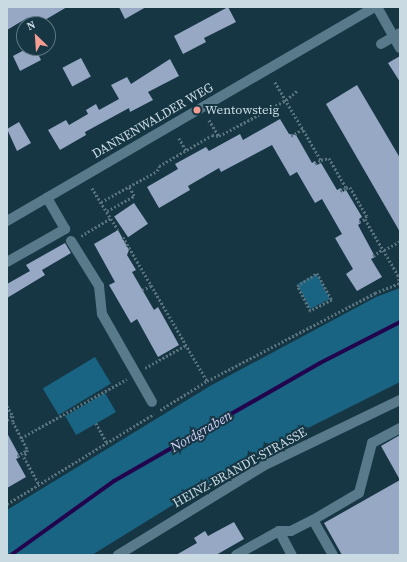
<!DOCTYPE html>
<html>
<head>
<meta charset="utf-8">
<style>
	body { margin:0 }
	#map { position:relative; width:407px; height:562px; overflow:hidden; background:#163644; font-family:"Source Serif 4",serif }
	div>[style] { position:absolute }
	.green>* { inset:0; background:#196482; transform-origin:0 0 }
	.stream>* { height:4px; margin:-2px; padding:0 2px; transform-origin:2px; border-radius:2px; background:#22044e }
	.building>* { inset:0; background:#97a8c4; transform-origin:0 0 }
	.path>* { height:2.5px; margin-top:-1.25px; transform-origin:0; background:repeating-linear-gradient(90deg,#58727e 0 2px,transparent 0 4px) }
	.minor>* { height:10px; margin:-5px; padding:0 5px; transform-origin:5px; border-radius:5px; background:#597a8b }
	.dots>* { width:11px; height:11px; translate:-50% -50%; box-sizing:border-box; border:2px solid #163644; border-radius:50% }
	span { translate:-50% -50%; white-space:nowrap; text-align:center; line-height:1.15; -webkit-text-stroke:4px #163644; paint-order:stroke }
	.poi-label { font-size:13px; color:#c9dae3 }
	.left { translate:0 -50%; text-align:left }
	.street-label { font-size:13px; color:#c9dae3 }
	.water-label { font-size:14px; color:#d4cdf8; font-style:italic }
	.frame { position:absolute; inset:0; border:8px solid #c9dae3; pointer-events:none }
	.north { position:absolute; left:16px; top:16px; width:40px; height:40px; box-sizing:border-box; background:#163644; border:1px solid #5e7884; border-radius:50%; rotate:335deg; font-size:11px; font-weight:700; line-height:16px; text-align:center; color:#c9dae3 }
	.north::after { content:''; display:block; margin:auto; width:14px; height:18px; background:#f59c93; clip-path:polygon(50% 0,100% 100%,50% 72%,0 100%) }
</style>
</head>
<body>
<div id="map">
	<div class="green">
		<i style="left:317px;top:274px;width:28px;height:22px;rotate:63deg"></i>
		<i style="clip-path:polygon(400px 288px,400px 382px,252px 456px,92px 555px,7px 555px,7px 510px,210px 386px,376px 297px)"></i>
		<i style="left:95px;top:357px;width:31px;height:61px;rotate:59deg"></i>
		<i style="left:105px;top:393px;width:22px;height:46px;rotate:60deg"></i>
	</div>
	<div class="stream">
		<i style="left:11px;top:555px;width:127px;rotate:-35.7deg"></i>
		<i style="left:114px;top:481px;width:237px;rotate:-29.8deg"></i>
		<i style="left:320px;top:363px;width:90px;rotate:-27.1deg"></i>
	</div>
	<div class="building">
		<i style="clip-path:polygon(7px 7px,67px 7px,38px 24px,30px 24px,27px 18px,7px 30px)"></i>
		<i style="clip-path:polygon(119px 7px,146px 7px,125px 19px)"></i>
		<i style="clip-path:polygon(228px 7px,236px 22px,204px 38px,206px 42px,183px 54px,174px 36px)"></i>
		<i style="clip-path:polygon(28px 48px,35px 48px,41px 60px,20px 71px,13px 56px)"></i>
		<i style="clip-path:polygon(400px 56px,400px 82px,388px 63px)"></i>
		<i style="left:81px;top:58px;width:21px;height:21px;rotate:62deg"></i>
		<i style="clip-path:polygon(170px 59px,179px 76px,148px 92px,153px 100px,130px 112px,129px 108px,85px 132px,86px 135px,60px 150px,48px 130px,66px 120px,69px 125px,88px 114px,86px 110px,96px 104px,99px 110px,119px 99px,111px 85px,127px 77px,131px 84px)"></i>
		<i style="clip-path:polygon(357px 85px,400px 158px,400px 232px,326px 104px)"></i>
		<i style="clip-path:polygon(280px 119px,289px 134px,296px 135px,312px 163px,315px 161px,317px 165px,321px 163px,337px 190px,341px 188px,343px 192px,346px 190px,362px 217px,359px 219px,361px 223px,358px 225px,373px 253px,375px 257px,371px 259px,382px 277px,357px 291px,346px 274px,353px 269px,335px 238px,342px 234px,322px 199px,315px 203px,297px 172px,290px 176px,272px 145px,221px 172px,219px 168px,188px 186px,190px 190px,159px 208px,147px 187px,178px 169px,175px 164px,206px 147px,209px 151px,240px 134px,243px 140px)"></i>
		<i style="clip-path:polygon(19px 122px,31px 143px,17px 151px,7px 129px)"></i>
		<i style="left:134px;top:203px;width:25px;height:24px;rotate:56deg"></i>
		<i style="clip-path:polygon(118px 230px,129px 250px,127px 255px,136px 270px,132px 272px,154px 310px,158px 307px,179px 345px,158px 357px,137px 319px,131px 323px,109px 285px,115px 282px,94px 244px)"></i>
		<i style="clip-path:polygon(65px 243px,71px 253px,42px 270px,45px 275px,7px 298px,7px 284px,30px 271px,26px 265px)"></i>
		<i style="clip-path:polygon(7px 433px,20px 457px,16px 459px,26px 477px,7px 488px)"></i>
		<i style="clip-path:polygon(400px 435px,400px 480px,381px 446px)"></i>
		<i style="clip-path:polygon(400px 480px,400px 555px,342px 555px,324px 523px)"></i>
		<i style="clip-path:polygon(234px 522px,244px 539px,216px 555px,176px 555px,197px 543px,194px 538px,205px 531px,208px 536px)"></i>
	</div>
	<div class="path">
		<i style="left:275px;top:82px;width:91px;rotate:59.5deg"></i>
		<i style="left:321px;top:160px;width:8px;rotate:-14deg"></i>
		<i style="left:329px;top:158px;width:34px;rotate:60deg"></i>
		<i style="left:346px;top:188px;width:4px;rotate:-14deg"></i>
		<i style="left:350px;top:187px;width:34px;rotate:60deg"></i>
		<i style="left:367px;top:216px;width:4px;rotate:124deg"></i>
		<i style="left:365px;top:219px;width:65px;rotate:59.5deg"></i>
		<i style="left:398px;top:275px;width:8px;rotate:76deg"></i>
		<i style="left:209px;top:120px;width:19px;rotate:58deg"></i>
		<i style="left:291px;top:136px;width:14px;rotate:-30deg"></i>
		<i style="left:179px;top:138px;width:14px;rotate:60deg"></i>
		<i style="left:315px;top:164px;width:7px;rotate:-34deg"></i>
		<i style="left:92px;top:188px;width:49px;rotate:58.2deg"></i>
		<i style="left:340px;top:191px;width:7px;rotate:-27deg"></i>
		<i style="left:101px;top:202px;width:64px;rotate:-29deg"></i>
		<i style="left:157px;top:171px;width:5px;rotate:-68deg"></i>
		<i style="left:159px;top:166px;width:61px;rotate:-30.3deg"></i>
		<i style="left:212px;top:135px;width:7px;rotate:8deg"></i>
		<i style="left:219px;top:136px;width:76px;rotate:-28.2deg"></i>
		<i style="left:286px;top:100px;width:16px;rotate:-40deg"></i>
		<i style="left:107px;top:211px;width:31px;rotate:-29deg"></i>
		<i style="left:134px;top:196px;width:10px;rotate:-119deg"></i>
		<i style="left:359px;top:222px;width:7px;rotate:-27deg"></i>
		<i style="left:81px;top:236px;width:35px;rotate:-31deg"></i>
		<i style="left:123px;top:237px;width:167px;rotate:59.7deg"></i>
		<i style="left:384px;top:250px;width:18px;rotate:-29deg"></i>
		<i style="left:373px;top:256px;width:12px;rotate:-35deg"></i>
		<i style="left:317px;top:273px;width:31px;rotate:61deg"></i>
		<i style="left:332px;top:300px;width:25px;rotate:153deg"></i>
		<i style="left:310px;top:311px;width:28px;rotate:-117deg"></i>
		<i style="left:297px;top:286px;width:24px;rotate:-33deg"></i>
		<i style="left:142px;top:290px;width:10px;rotate:-24deg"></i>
		<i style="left:145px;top:368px;width:47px;rotate:-29.3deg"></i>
		<i style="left:7px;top:406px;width:12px;rotate:59deg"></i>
		<i style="left:13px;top:416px;width:6px;rotate:90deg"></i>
		<i style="left:13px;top:422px;width:32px;rotate:62deg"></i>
		<i style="left:28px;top:450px;width:8px;rotate:120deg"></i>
		<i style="left:24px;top:457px;width:31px;rotate:61deg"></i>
		<i style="left:160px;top:410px;width:55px;rotate:-31.7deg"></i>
		<i style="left:207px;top:381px;width:190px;rotate:-27.6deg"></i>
		<i style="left:375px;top:293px;width:27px;rotate:-22deg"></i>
		<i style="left:7px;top:420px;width:6px;rotate:-39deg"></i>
		<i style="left:96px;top:423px;width:23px;rotate:61deg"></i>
		<i style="left:21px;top:438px;width:121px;rotate:-29.1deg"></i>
		<i style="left:17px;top:456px;width:12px;rotate:-31deg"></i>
		<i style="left:7px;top:504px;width:172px;rotate:-31.5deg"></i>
	</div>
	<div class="minor">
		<i style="left:377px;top:7px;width:47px;rotate:60.7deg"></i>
		<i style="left:381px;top:44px;width:22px;rotate:-30deg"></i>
		<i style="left:7px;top:221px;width:426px;rotate:-30.2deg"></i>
		<i style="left:71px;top:241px;width:53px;rotate:58.1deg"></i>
		<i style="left:99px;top:286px;width:28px;rotate:84deg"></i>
		<i style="left:102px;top:314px;width:101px;rotate:60.4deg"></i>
		<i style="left:7px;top:262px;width:67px;rotate:-29.6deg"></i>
		<i style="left:65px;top:229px;width:36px;rotate:-120deg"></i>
		<i style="left:313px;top:520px;width:40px;rotate:60.3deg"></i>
		<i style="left:279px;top:531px;width:27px;rotate:62deg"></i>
		<i style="left:118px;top:555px;width:170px;rotate:-31.5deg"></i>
		<i style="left:263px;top:466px;width:152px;rotate:-25.7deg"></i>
		<i style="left:236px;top:555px;width:49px;rotate:-29.2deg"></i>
		<i style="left:279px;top:531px;width:12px"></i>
		<i style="left:291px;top:531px;width:25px;rotate:-27deg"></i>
		<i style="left:313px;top:520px;width:53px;rotate:-30.4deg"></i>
		<i style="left:359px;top:493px;width:52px;rotate:-75.4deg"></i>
		<i style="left:372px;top:443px;width:32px;rotate:-28deg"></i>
	</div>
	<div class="dots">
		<i style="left:197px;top:110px;background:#f59c93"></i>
	</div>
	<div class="poi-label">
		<span class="left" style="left:205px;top:110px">Wentowsteig</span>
	</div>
	<div class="street-label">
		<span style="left:153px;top:121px;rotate:-30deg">DANNENWALDER WEG</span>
		<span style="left:240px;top:468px;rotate:-29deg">HEINZ-BRANDT-STRASSE</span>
	</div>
	<div class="water-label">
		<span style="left:201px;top:431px;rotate:-30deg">Nordgraben</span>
	</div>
	<div class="frame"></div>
	<div class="north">N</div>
</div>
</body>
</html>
